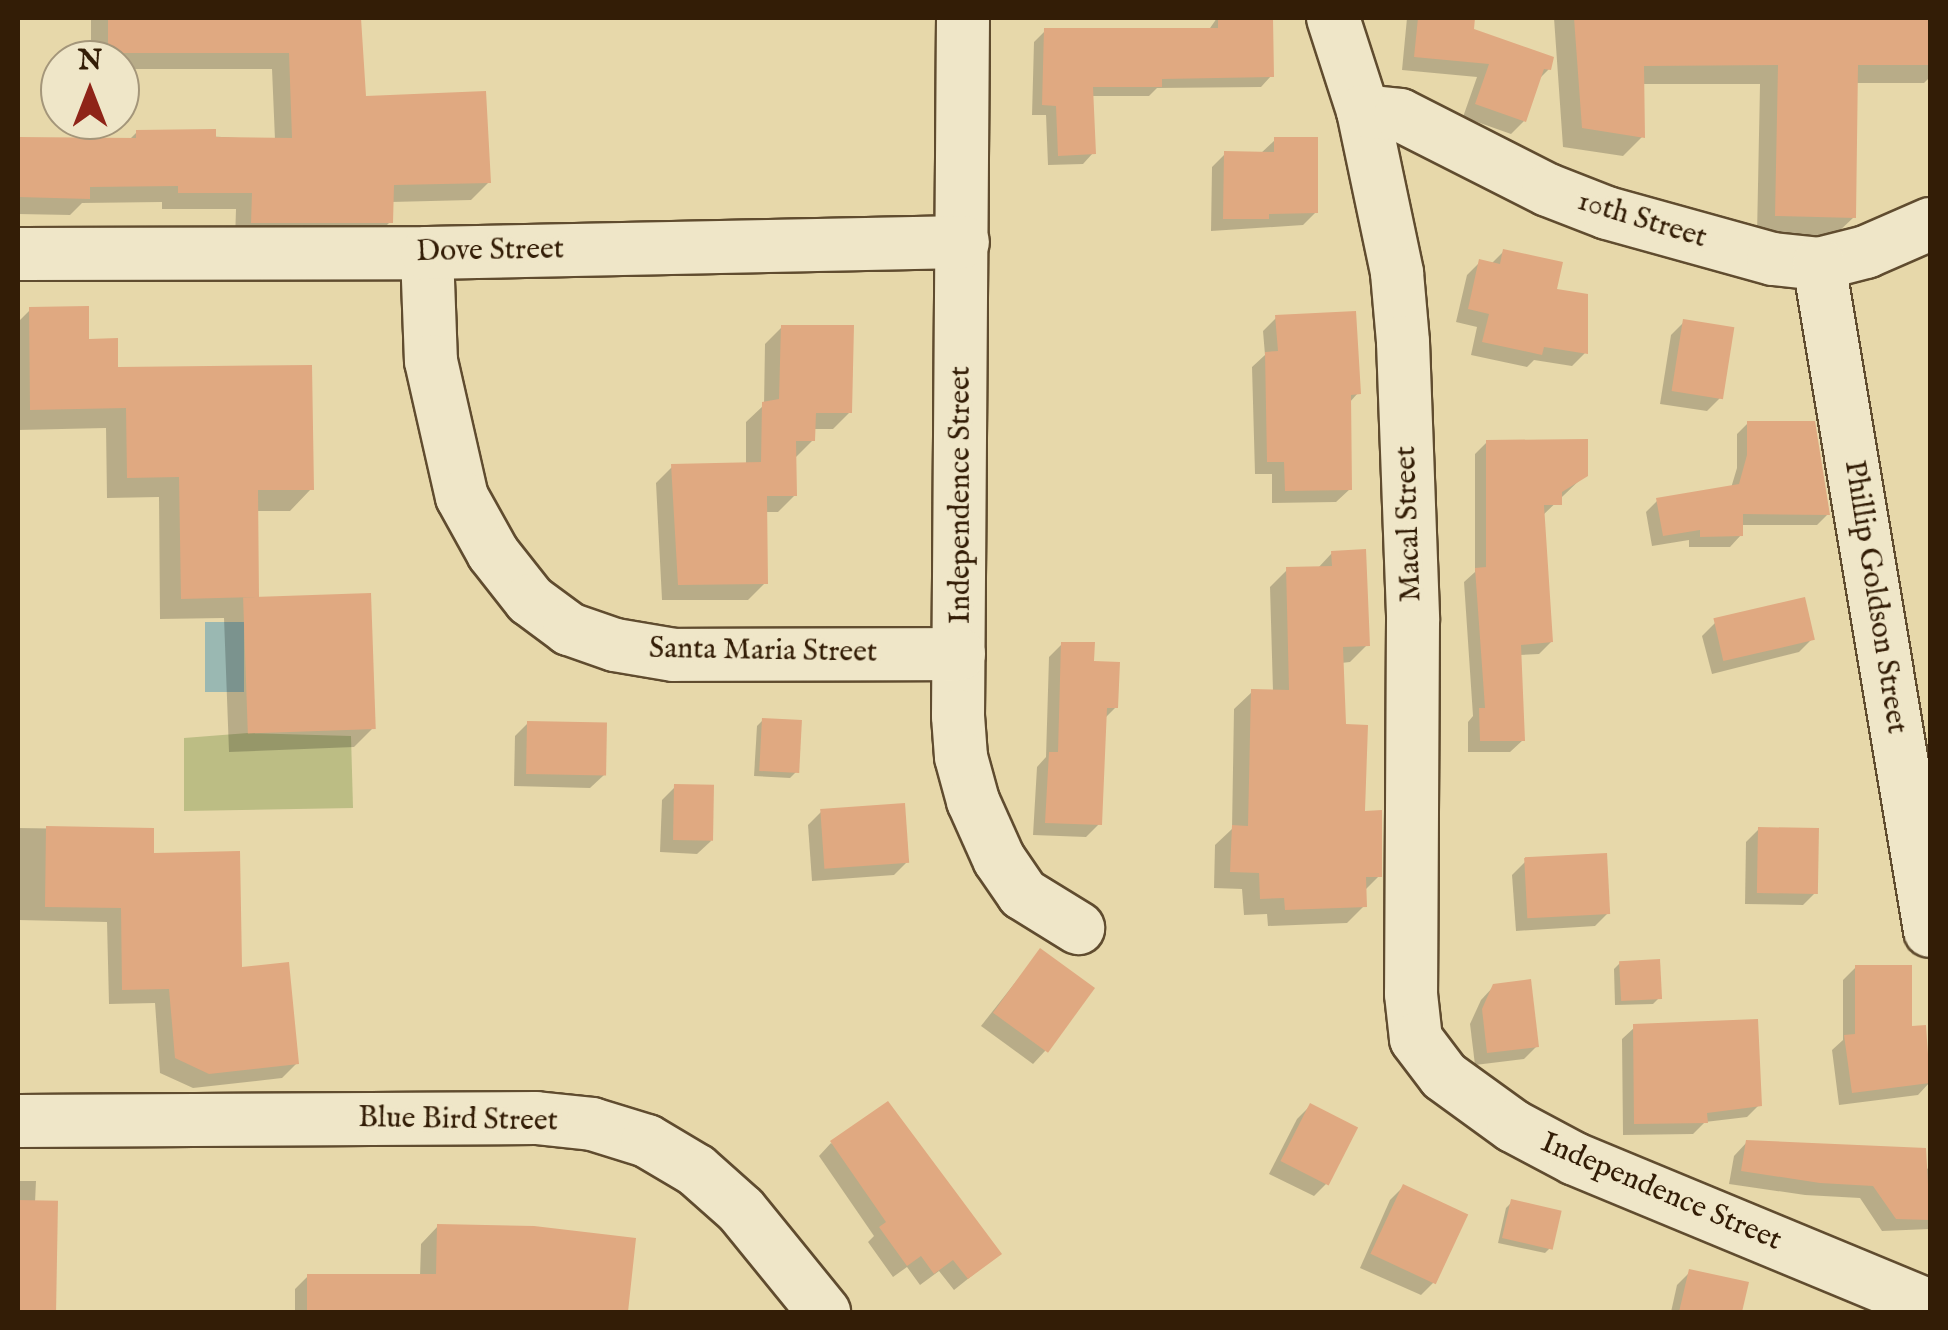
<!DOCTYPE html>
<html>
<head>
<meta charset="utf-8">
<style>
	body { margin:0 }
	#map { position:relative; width:1948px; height:1330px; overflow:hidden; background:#e7d8aa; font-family:"IM FELL English",serif }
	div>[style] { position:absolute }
	.green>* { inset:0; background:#bcbd84 }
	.water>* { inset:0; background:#9ab8b2; transform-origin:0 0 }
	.shadow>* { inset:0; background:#0003 }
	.building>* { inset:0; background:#e0a981; transform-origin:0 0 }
	.roads { filter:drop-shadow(2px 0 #604c2f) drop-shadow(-2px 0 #604c2f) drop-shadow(0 2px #604c2f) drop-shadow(0 -2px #604c2f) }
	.street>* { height:52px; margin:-26px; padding:0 26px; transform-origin:26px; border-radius:26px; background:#efe6c8 }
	span { translate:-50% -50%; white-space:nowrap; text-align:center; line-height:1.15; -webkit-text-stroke:8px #efe6c8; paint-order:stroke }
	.street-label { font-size:30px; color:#331d06 }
	.frame { position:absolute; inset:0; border:20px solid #331d06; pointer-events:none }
	.north { position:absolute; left:40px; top:40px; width:100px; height:100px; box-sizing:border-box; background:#efe6c8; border:2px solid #a4967a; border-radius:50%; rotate:0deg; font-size:28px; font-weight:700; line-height:40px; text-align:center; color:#331d06 }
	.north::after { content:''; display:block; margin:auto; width:35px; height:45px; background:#8f2418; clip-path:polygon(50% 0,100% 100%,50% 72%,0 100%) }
</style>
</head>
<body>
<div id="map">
	<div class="green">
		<i style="clip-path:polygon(248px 733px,351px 736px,353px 808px,184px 811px,184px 738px)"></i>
	</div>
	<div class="water">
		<i style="left:205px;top:622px;width:39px;height:70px"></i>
	</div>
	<div class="shadow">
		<i style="clip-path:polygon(18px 18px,359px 18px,363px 99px,489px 182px,471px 200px,391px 202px,390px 222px,373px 239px,235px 240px,236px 209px,162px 209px,162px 202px,82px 203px,70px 215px,18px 214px,18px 139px,129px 140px,137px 132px,275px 140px,272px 69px,120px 69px,120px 60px,91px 60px,91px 20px)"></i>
		<i style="clip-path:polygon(1217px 18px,1271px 18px,1271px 76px,1261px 87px,1157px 88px,1149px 96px,1091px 96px,1093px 153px,1083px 164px,1048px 165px,1046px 115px,1032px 115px,1034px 42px,1045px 31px,1208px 31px)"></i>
		<i style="clip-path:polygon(1407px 18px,1472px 18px,1471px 31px,1549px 69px,1538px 80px,1524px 121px,1511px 134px,1463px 117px,1477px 77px,1402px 70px)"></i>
		<i style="clip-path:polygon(1554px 18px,1930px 18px,1930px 77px,1924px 83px,1855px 83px,1854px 217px,1834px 236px,1757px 235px,1760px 84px,1641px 84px,1642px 137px,1623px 156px,1563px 147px)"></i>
		<i style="clip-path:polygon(1275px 140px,1316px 212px,1303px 225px,1211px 231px,1212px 167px,1225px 154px,1260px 154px)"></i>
		<i style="clip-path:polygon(1504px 251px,1554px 291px,1585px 353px,1572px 366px,1534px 360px,1527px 367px,1471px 355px,1477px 327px,1456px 322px,1467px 275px,1480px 262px,1491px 264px)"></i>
		<i style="clip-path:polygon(30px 310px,87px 341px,115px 370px,311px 489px,290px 511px,255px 511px,257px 600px,373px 728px,354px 747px,229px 752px,224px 618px,160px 619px,159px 497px,107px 498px,106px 428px,18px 430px,18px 322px)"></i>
		<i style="clip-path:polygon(1276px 318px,1358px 393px,1349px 403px,1350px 489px,1336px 502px,1272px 503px,1272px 474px,1255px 474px,1252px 367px,1265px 355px,1263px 331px)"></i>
		<i style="clip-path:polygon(1684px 322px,1720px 398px,1707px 411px,1660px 404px,1671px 335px)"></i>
		<i style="clip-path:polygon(782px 327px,850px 412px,833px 429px,813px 429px,813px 440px,796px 457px,795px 495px,778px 512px,765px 512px,765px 583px,748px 600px,662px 600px,656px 483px,673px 466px,746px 464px,746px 422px,764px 405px,765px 344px)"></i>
		<i style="clip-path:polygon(1748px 423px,1828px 514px,1817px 525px,1740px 525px,1741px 535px,1730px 547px,1689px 547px,1689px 540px,1652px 546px,1646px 512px,1657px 501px,1731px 488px,1737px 468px,1737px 434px)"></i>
		<i style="clip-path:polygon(1487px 442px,1585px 475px,1542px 516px,1551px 642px,1539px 654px,1519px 655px,1523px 740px,1510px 752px,1468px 752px,1468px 722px,1473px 716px,1464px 582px,1475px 572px,1475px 454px)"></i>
		<i style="clip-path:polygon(1332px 553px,1367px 645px,1350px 662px,1341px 663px,1343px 727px,1379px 876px,1364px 891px,1364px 906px,1347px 923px,1268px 926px,1267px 914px,1244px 915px,1242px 889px,1214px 888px,1215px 845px,1232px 829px,1234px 709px,1252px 692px,1273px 692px,1270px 587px,1287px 570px,1317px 569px)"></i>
		<i style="clip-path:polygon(1715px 623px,1812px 639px,1799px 652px,1712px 674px,1702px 636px)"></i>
		<i style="clip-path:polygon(1062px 644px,1092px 664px,1116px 707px,1104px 719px,1099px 824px,1086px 837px,1033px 835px,1037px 767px,1046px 757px,1049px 657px)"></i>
		<i style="clip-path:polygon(763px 720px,796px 772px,790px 778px,754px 776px,757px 726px)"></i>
		<i style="clip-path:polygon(528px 723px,604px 775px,590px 788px,514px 786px,515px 736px)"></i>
		<i style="clip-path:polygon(675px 787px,711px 841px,697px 854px,660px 852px,662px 800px)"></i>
		<i style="clip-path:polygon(821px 812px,907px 862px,894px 875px,812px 881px,808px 825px)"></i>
		<i style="clip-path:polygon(18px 828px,152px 830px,151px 855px,240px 970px,297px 1063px,282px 1078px,193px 1088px,160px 1073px,155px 1003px,109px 1004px,107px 922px,18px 920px)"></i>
		<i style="clip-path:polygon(1759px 829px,1815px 893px,1803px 905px,1745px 904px,1746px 842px)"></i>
		<i style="clip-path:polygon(1525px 862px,1608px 913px,1595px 926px,1516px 931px,1512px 875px)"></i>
		<i style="clip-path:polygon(1040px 951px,1045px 1051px,1033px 1064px,981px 1026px)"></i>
		<i style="clip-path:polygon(1620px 963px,1659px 998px,1653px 1004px,1615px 1005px,1614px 969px)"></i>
		<i style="clip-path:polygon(1856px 967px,1909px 1029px,1924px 1027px,1930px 1082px,1918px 1095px,1839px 1105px,1832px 1050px,1843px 1040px,1843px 980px)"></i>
		<i style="clip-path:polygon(1494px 986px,1537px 1046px,1524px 1059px,1475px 1065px,1470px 1024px,1481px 1000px)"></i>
		<i style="clip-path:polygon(1635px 1027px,1760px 1104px,1747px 1117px,1705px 1122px,1693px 1134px,1623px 1135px,1622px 1039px)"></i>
		<i style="clip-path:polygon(1310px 1106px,1327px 1183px,1314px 1196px,1269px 1174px,1297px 1119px)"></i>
		<i style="clip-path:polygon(1747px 1142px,1930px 1169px,1930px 1229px,1882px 1231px,1860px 1198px,1805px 1195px,1729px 1184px,1734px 1156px)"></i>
		<i style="clip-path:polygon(831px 1143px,999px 1254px,954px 1290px,939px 1271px,920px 1285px,907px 1267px,893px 1277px,868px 1242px,874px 1236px,819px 1156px)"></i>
		<i style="clip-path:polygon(18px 1181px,36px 1181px,35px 1203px,56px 1203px,54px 1312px,18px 1312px)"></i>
		<i style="clip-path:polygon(1403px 1187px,1434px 1282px,1421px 1295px,1360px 1268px,1390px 1200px)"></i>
		<i style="clip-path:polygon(1512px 1202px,1551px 1247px,1545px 1253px,1498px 1243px,1506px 1208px)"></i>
		<i style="clip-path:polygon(438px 1226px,633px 1240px,625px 1312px,295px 1312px,295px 1289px,308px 1276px,420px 1276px,421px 1244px)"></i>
		<i style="clip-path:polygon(1690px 1272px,1746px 1284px,1740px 1312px,1671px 1312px,1677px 1285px)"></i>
	</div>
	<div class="building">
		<i style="clip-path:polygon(108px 18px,361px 18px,366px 96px,486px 91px,491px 183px,394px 185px,393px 223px,251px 223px,252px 193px,178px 193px,178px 186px,90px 187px,90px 199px,18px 197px,18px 137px,136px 138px,136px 130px,216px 129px,216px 137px,292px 138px,289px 53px,108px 53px)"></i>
		<i style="clip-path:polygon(1218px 18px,1273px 18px,1274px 77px,1162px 79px,1162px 87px,1093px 87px,1096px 154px,1058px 156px,1056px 106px,1042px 105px,1044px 28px,1218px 28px)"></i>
		<i style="clip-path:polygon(1418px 18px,1475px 18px,1474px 29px,1554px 57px,1551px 70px,1544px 69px,1526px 122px,1475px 104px,1489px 64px,1414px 57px)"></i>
		<i style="clip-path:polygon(1574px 18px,1930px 18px,1930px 65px,1858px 65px,1856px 218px,1775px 216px,1778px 65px,1644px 66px,1645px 138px,1582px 128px)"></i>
		<i style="clip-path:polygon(1274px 137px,1318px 137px,1318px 213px,1269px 214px,1269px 219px,1223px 219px,1224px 151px,1274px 152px)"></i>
		<i style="clip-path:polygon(1503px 249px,1563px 262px,1557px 289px,1588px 294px,1588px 354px,1544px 347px,1542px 355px,1482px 342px,1489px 314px,1468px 309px,1479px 259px,1500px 264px)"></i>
		<i style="clip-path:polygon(89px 306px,89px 339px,118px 338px,118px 367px,312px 365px,314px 490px,258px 490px,259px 597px,181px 599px,179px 477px,127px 478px,126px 408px,30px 410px,29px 307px)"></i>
		<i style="clip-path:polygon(1356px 311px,1361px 394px,1351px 395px,1352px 490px,1285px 491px,1284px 462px,1267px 462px,1265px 352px,1278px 351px,1275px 315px)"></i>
		<i style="left:1683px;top:319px;width:52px;height:73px;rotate:9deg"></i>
		<i style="clip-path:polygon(781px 325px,854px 325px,852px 413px,816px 413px,815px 441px,796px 441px,797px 496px,767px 496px,768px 584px,678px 585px,671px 464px,761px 462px,762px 402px,779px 399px)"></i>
		<i style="clip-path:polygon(1747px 421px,1815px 421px,1830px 515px,1743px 514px,1743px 536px,1700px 537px,1700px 530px,1663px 536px,1656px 498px,1739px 484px,1747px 455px)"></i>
		<i style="clip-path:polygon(1588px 439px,1588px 476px,1562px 492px,1562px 505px,1544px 505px,1553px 642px,1521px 645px,1525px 741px,1480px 741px,1479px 708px,1485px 708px,1475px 568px,1486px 567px,1486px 440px)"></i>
		<i style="clip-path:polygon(1366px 549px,1370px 646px,1343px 647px,1346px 724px,1368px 725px,1365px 811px,1382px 810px,1382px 877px,1366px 877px,1367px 907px,1285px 910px,1284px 898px,1260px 899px,1259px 873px,1230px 872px,1232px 825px,1248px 826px,1251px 689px,1289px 690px,1286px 567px,1332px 566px,1331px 551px)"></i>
		<i style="left:371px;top:593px;width:136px;height:128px;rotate:88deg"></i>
		<i style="left:1805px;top:597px;width:44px;height:94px;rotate:77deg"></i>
		<i style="clip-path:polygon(1061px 642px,1095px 642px,1094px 661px,1120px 662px,1118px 708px,1107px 708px,1102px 825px,1045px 823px,1049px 752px,1058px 752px)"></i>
		<i style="left:762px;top:718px;width:40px;height:53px;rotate:3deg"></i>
		<i style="left:527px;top:721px;width:80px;height:53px;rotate:1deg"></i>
		<i style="left:674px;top:784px;width:40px;height:56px;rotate:1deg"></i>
		<i style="left:905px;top:803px;width:60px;height:85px;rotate:86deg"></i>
		<i style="clip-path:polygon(46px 826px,154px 828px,154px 853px,240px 851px,242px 967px,289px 962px,299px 1064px,209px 1074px,175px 1058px,169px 989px,122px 990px,121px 908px,45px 907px)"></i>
		<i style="left:1758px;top:827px;width:61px;height:66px;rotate:1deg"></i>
		<i style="left:1607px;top:853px;width:61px;height:83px;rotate:87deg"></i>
		<i style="left:1040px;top:948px;width:68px;height:80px;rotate:36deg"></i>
		<i style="left:1660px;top:959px;width:40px;height:41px;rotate:87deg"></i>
		<i style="clip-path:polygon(1855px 965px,1912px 965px,1912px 1026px,1926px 1025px,1930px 1083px,1852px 1093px,1844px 1035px,1855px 1034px)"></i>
		<i style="clip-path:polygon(1531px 979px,1539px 1047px,1487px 1053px,1482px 1009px,1493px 984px)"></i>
		<i style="clip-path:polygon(1758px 1019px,1762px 1106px,1707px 1113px,1708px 1123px,1634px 1124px,1633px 1024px)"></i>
		<i style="clip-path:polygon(888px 1101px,1002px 1254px,968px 1279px,953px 1260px,934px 1274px,921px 1256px,907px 1266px,879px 1227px,886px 1222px,830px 1141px)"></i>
		<i style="left:1310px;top:1103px;width:54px;height:65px;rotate:27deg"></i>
		<i style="clip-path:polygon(1746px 1140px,1926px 1148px,1930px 1220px,1896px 1219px,1873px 1186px,1820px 1183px,1741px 1171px)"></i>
		<i style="left:1403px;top:1184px;width:72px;height:77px;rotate:25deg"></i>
		<i style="left:1511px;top:1199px;width:52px;height:40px;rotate:13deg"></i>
		<i style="left:18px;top:1200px;width:40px;height:112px;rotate:1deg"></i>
		<i style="clip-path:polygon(437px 1224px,534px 1226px,636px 1238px,628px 1312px,307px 1312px,307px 1274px,436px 1274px)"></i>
		<i style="clip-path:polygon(1689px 1269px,1749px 1282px,1742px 1312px,1679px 1312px)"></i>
	</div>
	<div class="roads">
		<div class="street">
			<i style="left:963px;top:18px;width:698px;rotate:90.41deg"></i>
			<i style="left:958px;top:716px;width:41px;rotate:85.8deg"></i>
			<i style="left:961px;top:757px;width:46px;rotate:74.7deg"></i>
			<i style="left:973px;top:801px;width:64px;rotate:65.9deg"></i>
			<i style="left:999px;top:859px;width:42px;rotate:55.6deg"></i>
			<i style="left:1023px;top:894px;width:65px;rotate:31.7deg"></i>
			<i style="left:1333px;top:18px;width:98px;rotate:72.1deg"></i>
			<i style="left:1363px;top:111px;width:166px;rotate:78.1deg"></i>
			<i style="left:1397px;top:273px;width:69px;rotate:85deg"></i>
			<i style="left:1403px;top:342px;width:279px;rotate:87.9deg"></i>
			<i style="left:1413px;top:621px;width:373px;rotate:90.3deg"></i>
			<i style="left:1411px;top:994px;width:45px;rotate:83.7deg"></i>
			<i style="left:1416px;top:1039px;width:46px;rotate:52.9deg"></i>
			<i style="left:1444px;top:1076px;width:85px;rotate:35.9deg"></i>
			<i style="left:1513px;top:1126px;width:70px;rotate:28deg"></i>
			<i style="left:1575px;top:1159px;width:384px;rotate:22.5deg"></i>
			<i style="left:1363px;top:111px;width:37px;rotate:6deg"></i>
			<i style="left:1400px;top:115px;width:166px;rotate:26.9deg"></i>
			<i style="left:1548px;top:190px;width:63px;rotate:21.3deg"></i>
			<i style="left:1607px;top:213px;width:172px;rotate:15.5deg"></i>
			<i style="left:1773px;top:259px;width:46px;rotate:6.2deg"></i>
			<i style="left:1819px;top:264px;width:49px;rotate:-14.3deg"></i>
			<i style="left:1866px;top:252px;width:70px;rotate:-23.6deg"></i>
			<i style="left:427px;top:253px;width:108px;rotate:87.9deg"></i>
			<i style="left:431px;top:361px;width:139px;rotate:77.2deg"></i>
			<i style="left:462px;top:497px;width:64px;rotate:61deg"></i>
			<i style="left:493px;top:553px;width:60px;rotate:51.8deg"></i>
			<i style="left:530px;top:600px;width:49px;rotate:36.6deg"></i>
			<i style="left:569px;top:629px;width:49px;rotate:19.2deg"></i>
			<i style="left:615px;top:645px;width:60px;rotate:9.6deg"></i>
			<i style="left:674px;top:655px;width:285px;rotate:-0.2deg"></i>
			<i style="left:18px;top:254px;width:409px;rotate:-0.1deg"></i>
			<i style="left:427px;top:253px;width:536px;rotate:-1.18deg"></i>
			<i style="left:1819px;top:264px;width:676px;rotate:80.55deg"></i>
			<i style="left:18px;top:1121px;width:518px;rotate:-0.33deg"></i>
			<i style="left:536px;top:1118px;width:56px;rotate:6.1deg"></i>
			<i style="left:592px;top:1124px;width:58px;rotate:17.2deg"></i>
			<i style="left:647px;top:1141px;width:57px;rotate:30.6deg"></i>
			<i style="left:696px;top:1170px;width:60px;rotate:41.6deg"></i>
			<i style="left:741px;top:1210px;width:132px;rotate:50.9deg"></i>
		</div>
	</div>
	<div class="street-label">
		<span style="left:1642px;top:220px;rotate:17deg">10th Street</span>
		<span style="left:490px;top:251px;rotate:-1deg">Dove Street</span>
		<span style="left:961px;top:495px;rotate:-90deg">Independence Street</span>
		<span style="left:1409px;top:524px;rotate:-92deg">Macal Street</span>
		<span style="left:1875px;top:597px;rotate:81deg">Phillip Goldson Street</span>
		<span style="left:763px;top:651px;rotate:1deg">Santa Maria Street</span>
		<span style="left:458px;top:1120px;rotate:1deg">Blue Bird Street</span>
		<span style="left:1661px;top:1192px;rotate:23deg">Independence Street</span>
	</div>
	<div class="frame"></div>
	<div class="north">N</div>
</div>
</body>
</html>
